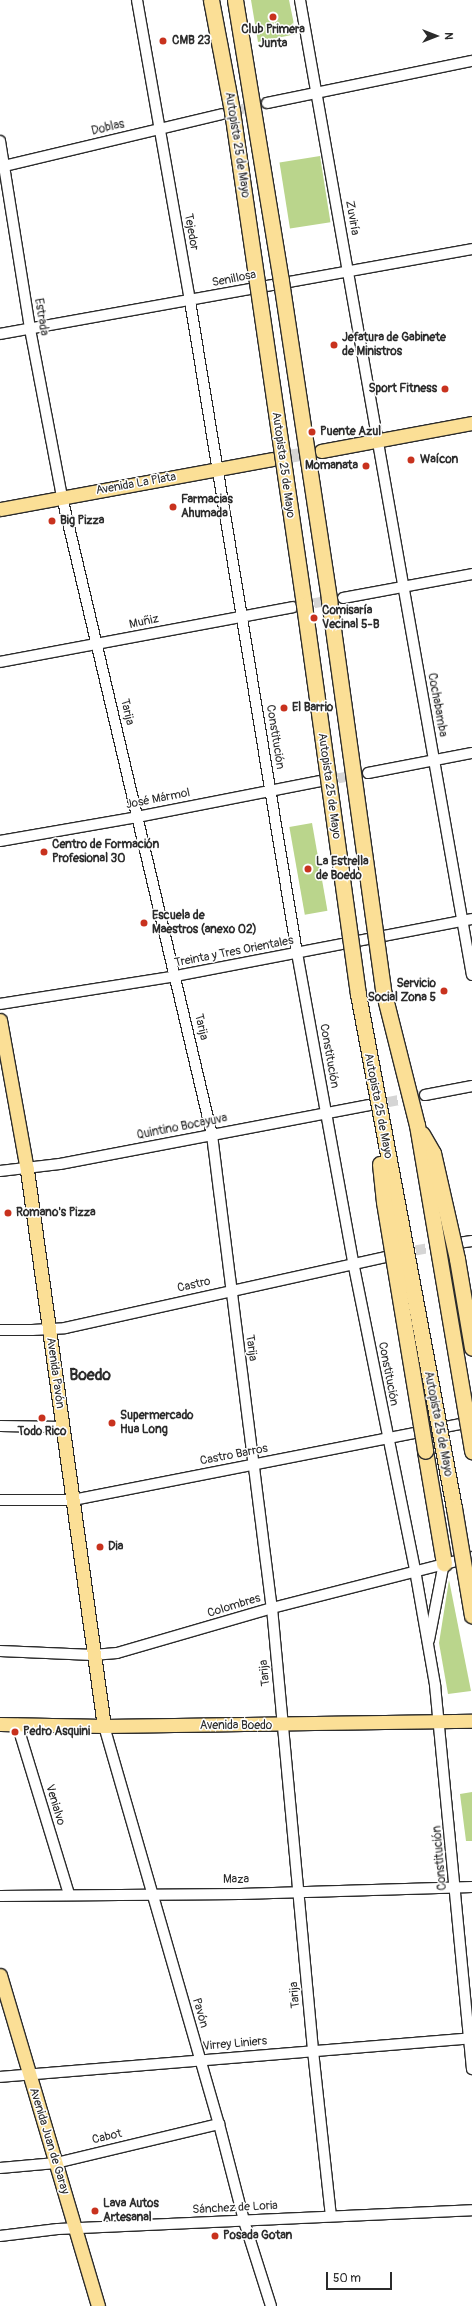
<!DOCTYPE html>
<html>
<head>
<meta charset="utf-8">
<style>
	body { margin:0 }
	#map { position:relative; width:472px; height:2306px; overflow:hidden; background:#fff; font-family:Pangolin,sans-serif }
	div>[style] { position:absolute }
	.green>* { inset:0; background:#bad58c; transform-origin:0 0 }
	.minor-tunnel>* { height:10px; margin-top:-5px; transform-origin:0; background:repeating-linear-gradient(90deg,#d5d5d5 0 10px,transparent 0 15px) }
	.major-tunnel>* { height:13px; margin-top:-6.5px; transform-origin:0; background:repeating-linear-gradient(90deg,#d5d5d5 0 13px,transparent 0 19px) }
	.roads { filter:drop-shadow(1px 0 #2b2b2b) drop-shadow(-1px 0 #2b2b2b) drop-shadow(0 1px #2b2b2b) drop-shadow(0 -1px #2b2b2b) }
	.minor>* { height:10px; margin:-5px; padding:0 5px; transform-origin:5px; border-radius:5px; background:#fff }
	.major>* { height:13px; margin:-6.5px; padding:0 6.5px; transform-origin:6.5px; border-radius:6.5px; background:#fbdf96 }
	.highway>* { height:15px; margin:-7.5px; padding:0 7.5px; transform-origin:7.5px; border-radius:7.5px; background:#fbdf96 }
	.bridges { filter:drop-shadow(1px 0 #2b2b2b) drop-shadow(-1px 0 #2b2b2b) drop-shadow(0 1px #2b2b2b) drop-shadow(0 -1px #2b2b2b) }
	.highway-bridge>* { height:15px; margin:-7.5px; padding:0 7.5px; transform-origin:7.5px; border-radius:7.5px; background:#fbdf96 }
	.dots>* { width:11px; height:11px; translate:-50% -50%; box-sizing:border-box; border:2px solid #fff; border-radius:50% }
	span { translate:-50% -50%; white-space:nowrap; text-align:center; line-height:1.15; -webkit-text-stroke:3px #fff; paint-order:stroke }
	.poi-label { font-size:12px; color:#2b2b2b; font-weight:700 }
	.left { translate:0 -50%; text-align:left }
	.right { translate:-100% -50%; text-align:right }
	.street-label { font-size:12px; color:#2b2b2b }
	.district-label { font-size:16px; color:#2b2b2b; font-weight:700 }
	.north { position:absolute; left:416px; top:16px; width:40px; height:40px; -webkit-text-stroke:3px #fff; paint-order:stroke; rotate:90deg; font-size:11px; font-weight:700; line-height:16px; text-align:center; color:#2b2b2b }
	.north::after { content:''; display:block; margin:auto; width:14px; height:18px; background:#2b2b2b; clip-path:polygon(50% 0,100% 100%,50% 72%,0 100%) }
	.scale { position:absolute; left:326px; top:2272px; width:66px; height:18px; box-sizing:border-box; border:2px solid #2b2b2b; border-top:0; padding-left:5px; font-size:12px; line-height:14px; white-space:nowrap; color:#2b2b2b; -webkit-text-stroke:3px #fff; paint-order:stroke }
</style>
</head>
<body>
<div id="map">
	<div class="green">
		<i style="clip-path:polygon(251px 0,289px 0,296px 34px,258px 42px)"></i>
		<i style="left:320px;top:156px;width:67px;height:41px;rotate:81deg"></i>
		<i style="left:312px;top:823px;width:89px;height:23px;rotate:80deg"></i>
		<i style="clip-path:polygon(449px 1580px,471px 1691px,448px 1694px,439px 1643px)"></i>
		<i style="clip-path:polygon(472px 1792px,472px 1841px,466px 1841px,460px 1794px)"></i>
	</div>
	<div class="minor-tunnel">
		<i style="left:226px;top:113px;width:42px;rotate:-13.7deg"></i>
		<i style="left:299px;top:606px;width:45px;rotate:-10.3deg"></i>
		<i style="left:323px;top:781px;width:46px;rotate:-10.1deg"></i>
		<i style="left:373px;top:1105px;width:53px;rotate:-10.9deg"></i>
		<i style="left:401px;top:1253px;width:58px;rotate:-10deg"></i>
	</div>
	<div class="major-tunnel">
		<i style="left:273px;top:459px;width:45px;rotate:-10.3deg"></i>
	</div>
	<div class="roads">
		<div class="minor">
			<i style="left:137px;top:0;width:306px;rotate:80deg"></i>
			<i style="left:190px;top:301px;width:661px;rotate:80.68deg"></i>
			<i style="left:297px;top:953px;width:314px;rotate:79.7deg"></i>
			<i style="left:353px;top:1262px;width:314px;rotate:78.6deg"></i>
			<i style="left:415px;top:1570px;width:117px;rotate:80.1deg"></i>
			<i style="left:435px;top:1685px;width:386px;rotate:84.5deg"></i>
			<i style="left:300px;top:0;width:990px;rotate:80deg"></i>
			<i style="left:267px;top:103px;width:209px;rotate:-11.6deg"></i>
			<i style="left:0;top:141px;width:190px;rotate:80.9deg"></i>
			<i style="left:30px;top:329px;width:171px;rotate:79.2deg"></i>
			<i style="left:62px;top:497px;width:655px;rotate:76.77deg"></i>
			<i style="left:212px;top:1135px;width:477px;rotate:82.8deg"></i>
			<i style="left:272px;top:1608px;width:445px;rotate:84.7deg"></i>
			<i style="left:313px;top:2051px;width:166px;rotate:83.8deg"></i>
			<i style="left:0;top:167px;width:228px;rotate:-13.4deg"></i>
			<i style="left:0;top:334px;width:480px;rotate:-10.2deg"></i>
			<i style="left:343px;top:598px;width:131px;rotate:-10.5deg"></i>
			<i style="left:0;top:662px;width:298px;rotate:-10.6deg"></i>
			<i style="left:368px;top:773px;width:106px;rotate:-10.9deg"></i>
			<i style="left:0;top:841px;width:139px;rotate:-9.9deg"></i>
			<i style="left:137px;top:817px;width:187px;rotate:-11.1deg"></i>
			<i style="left:0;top:1004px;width:178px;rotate:-9deg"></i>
			<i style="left:176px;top:976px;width:301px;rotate:-10.9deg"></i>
			<i style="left:425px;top:1095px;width:48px;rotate:-10.8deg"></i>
			<i style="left:0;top:1171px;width:60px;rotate:-6.7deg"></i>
			<i style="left:60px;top:1164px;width:315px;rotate:-10.8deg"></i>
			<i style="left:458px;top:1243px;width:14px;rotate:-8deg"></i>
			<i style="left:0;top:1330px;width:32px"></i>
			<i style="left:32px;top:1330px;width:33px;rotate:-3deg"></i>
			<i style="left:65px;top:1328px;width:336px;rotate:-12.5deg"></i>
			<i style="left:0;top:1426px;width:63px;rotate:0.9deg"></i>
			<i style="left:0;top:1500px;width:73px"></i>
			<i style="left:73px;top:1500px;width:407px;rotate:-11.1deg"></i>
			<i style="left:429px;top:1640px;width:78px;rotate:-79deg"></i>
			<i style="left:0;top:1651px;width:93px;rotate:2.5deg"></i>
			<i style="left:93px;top:1655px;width:24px;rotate:-5deg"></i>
			<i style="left:117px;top:1653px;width:161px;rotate:-16.2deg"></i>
			<i style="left:272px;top:1608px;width:206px;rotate:-14.3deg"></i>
			<i style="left:17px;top:1724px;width:178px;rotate:73deg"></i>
			<i style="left:104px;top:1726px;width:414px;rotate:73.9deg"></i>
			<i style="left:219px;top:2124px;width:100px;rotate:75.5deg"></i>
			<i style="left:244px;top:2221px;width:89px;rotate:72.4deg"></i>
			<i style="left:0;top:1896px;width:240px;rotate:-0.5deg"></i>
			<i style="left:240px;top:1894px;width:232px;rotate:-1.7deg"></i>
			<i style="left:0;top:2077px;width:474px;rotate:-4.7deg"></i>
			<i style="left:0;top:2168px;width:56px;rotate:-5.1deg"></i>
			<i style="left:56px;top:2163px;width:168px;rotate:-13.5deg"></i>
			<i style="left:0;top:2236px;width:58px;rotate:-6.9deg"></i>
			<i style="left:58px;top:2229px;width:414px;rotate:-2.6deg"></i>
		</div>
		<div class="major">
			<i style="left:321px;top:451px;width:154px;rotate:-10.5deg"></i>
			<i style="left:0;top:509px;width:277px;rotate:-10.4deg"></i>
			<i style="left:0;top:1020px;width:152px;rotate:79.8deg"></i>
			<i style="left:27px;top:1170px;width:561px;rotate:82.12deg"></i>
			<i style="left:0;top:1724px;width:104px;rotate:1.1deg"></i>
			<i style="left:104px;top:1726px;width:368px;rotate:-0.8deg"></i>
			<i style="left:0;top:1975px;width:345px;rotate:73.5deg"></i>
		</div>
		<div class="highway">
			<i style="left:425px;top:1451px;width:114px;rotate:80.4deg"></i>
		</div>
	</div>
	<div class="bridges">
		<div class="highway-bridge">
			<i style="left:211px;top:0;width:113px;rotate:79.3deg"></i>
			<i style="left:232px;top:111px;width:499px;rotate:81.7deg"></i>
			<i style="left:304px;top:605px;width:393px;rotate:82.1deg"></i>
			<i style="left:358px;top:994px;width:523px;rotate:79.42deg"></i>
			<i style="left:454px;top:1508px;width:109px;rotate:80.5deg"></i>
			<i style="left:235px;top:0;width:285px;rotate:80.7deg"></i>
			<i style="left:281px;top:281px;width:323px;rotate:81.4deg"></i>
			<i style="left:329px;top:600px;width:398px;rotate:82.1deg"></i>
			<i style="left:384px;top:994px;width:135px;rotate:75.9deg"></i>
			<i style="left:417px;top:1125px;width:331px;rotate:80.4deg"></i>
			<i style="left:422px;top:1134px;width:22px;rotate:60deg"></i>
			<i style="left:433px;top:1153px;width:109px;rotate:77.2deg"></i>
			<i style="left:457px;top:1259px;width:90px;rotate:80.4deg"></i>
			<i style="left:380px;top:1164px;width:38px;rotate:84deg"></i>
			<i style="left:384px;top:1202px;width:252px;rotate:80.6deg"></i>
		</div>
	</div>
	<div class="dots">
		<i style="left:273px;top:17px;background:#c8321e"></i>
		<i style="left:163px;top:41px;background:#c8321e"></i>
		<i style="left:334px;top:345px;background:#c8321e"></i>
		<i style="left:445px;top:389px;background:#c8321e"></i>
		<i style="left:312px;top:432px;background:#c8321e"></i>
		<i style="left:411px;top:460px;background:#c8321e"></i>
		<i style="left:366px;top:466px;background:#c8321e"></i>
		<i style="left:173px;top:507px;background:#c8321e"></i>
		<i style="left:52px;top:521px;background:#c8321e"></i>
		<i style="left:314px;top:618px;background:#c8321e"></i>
		<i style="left:284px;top:708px;background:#c8321e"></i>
		<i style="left:44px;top:852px;background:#c8321e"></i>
		<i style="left:308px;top:869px;background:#c8321e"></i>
		<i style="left:144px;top:923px;background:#c8321e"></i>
		<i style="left:444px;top:991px;background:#c8321e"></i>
		<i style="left:8px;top:1213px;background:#c8321e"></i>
		<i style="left:42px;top:1418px;background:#c8321e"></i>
		<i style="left:112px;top:1423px;background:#c8321e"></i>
		<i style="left:100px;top:1547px;background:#c8321e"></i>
		<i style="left:15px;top:1732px;background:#c8321e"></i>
		<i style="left:95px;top:2211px;background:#c8321e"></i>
		<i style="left:215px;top:2236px;background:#c8321e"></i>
	</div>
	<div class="poi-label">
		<span style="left:273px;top:37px">Club Primera<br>Junta</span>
		<span class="left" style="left:172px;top:41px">CMB 23</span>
		<span class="left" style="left:342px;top:345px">Jefatura de Gabinete<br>de Ministros</span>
		<span class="right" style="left:437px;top:389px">Sport Fitness</span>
		<span class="left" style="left:320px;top:432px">Puente Azul</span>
		<span class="left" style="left:420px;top:460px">Waícon</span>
		<span class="right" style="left:358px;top:466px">Momanata</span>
		<span class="left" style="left:181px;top:507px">Farmacias<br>Ahumada</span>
		<span class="left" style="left:60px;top:521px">Big Pizza</span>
		<span class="left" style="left:322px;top:618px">Comisaría<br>Vecinal 5-B</span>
		<span class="left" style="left:292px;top:708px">El Barrio</span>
		<span class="left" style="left:52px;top:852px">Centro de Formación<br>Profesional 30</span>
		<span class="left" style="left:316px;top:869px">La Estrella<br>de Boedo</span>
		<span class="left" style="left:152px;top:923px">Escuela de<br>Maestros (anexo 02)</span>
		<span class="right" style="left:436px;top:991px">Servicio<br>Social Zona 5</span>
		<span class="left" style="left:16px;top:1213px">Romano's Pizza</span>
		<span class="left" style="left:120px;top:1423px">Supermercado<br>Hua Long</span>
		<span style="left:42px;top:1432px">Todo Rico</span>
		<span class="left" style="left:108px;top:1547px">Dia</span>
		<span class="left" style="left:23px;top:1732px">Pedro Asquini</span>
		<span class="left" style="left:103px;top:2211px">Lava Autos<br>Artesanal</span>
		<span class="left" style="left:223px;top:2236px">Posada Gotan</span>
	</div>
	<div class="street-label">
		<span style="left:108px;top:128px;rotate:-13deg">Doblas</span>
		<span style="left:237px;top:145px;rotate:81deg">Autopista 25 de Mayo</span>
		<span style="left:352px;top:218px;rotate:80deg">Zuviría</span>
		<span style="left:191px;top:232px;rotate:80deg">Tejedor</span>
		<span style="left:234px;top:279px;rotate:-11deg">Senillosa</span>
		<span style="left:41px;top:317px;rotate:81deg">Estrada</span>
		<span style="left:283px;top:465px;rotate:82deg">Autopista 25 de Mayo</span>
		<span style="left:136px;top:484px;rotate:-10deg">Avenida La Plata</span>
		<span style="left:144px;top:622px;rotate:-12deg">Muñiz</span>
		<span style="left:437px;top:705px;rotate:80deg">Cochabamba</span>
		<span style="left:127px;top:712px;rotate:77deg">Tarija</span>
		<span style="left:275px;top:737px;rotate:81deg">Constitución</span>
		<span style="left:329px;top:786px;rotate:82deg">Autopista 25 de Mayo</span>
		<span style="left:158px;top:799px;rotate:-11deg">José Mármol</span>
		<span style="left:234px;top:952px;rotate:-11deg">Treinta y Tres Orientales</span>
		<span style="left:201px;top:1027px;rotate:77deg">Tarija</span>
		<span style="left:329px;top:1056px;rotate:80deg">Constitución</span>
		<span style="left:378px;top:1106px;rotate:79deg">Autopista 25 de Mayo</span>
		<span style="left:182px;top:1127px;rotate:-11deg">Quintino Bocayuva</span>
		<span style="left:194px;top:1285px;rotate:-13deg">Castro</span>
		<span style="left:251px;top:1348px;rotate:82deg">Tarija</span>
		<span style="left:55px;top:1373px;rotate:82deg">Avenida Pavón</span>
		<span style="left:388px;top:1374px;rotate:79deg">Constitución</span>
		<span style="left:438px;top:1424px;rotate:79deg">Autopista 25 de Mayo</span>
		<span style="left:234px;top:1455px;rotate:-11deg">Castro Barros</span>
		<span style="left:234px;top:1606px;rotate:-17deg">Colombres</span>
		<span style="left:265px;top:1673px;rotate:-96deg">Tarija</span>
		<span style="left:236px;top:1726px">Avenida Boedo</span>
		<span style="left:55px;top:1805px;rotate:73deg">Venialvo</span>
		<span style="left:440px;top:1858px;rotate:-95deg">Constitución</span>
		<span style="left:236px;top:1880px">Maza</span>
		<span style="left:295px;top:1995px;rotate:-95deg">Tarija</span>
		<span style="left:200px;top:2013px;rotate:74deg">Pavón</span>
		<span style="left:235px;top:2044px;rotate:-5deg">Virrey Liniers</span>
		<span style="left:107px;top:2137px;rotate:-13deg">Cabot</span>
		<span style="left:49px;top:2141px;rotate:73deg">Avenida Juan de Garay</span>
		<span style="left:235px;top:2208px;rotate:-3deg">Sánchez de Loria</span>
	</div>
	<div class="district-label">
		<span style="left:90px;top:1375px">Boedo</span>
	</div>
	<div class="north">N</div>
	<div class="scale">50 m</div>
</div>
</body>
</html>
